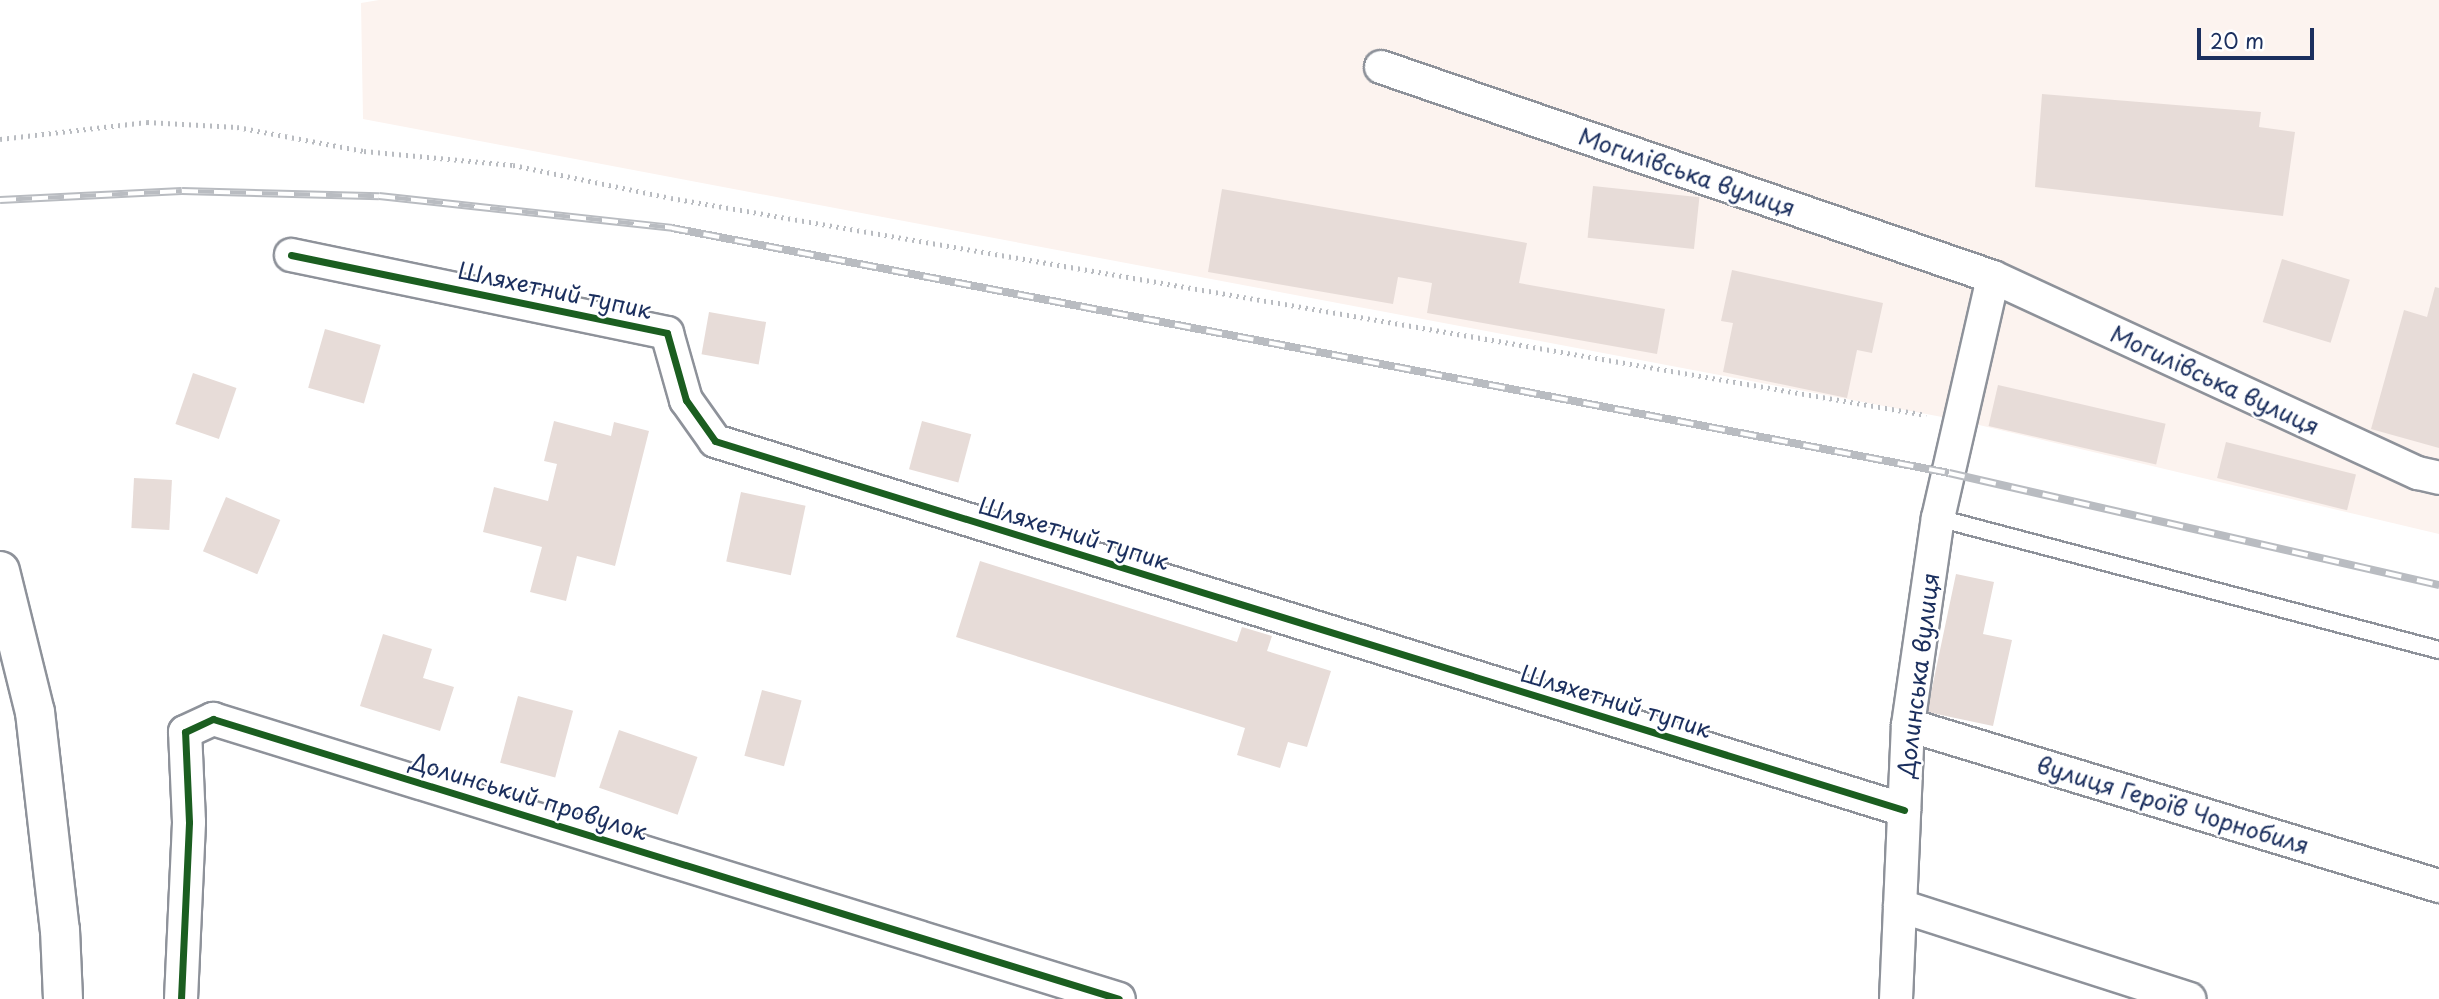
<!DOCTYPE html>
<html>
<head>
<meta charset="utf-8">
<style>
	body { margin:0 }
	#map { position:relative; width:2439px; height:999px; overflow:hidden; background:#fff; font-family:"Playpen Sans",sans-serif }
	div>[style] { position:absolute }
	.built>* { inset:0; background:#fcf3ef }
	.building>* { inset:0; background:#e7dcd8; transform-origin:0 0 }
	.path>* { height:4.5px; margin-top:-2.25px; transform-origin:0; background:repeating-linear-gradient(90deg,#b9bcc1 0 2px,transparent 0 7px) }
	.roads { filter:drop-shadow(2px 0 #8e929a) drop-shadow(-2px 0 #8e929a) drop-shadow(0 2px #8e929a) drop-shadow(0 -2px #8e929a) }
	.service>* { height:16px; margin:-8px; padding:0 8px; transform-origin:8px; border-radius:8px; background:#fff }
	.minor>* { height:32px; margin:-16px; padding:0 16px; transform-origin:16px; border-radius:16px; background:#fff }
	.secondary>* { height:38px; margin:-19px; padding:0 19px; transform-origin:19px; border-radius:19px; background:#fff }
	.rail>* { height:8px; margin-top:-4px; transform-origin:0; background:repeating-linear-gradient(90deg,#fff 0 16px,#b9bcc1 0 32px); box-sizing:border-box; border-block:2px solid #b9bcc1 }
	.cycleway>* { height:7px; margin:-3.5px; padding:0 3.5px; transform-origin:3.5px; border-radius:3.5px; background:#1b5e20 }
	span { translate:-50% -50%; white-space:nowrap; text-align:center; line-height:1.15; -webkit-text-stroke:5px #fff; paint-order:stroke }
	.street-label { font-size:23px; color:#1b2f5e }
	.scale { position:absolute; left:2197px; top:28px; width:117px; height:32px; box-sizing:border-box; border:4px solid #1b2f5e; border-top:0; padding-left:9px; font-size:21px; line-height:24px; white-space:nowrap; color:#1b2f5e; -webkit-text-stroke:5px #fff; paint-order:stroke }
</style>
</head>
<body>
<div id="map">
	<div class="built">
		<i style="clip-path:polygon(379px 0,2439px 0,2439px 534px,1958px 420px,363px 119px,361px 3px)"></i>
	</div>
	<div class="building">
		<i style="clip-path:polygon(2042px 94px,2261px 112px,2259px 127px,2295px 132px,2283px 216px,2035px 187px)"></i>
		<i style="left:1593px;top:186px;width:107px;height:52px;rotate:6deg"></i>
		<i style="clip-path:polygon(1222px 189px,1527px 243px,1519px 283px,1665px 309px,1657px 354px,1427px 313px,1432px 283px,1398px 277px,1393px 304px,1208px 272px)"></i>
		<i style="left:2282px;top:259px;width:71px;height:66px;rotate:17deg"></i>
		<i style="clip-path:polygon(1732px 270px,1883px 303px,1872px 353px,1857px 350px,1847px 398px,1723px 372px,1733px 323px,1721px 321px)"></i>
		<i style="clip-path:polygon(2435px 287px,2439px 288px,2439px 448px,2371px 429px,2404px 310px,2427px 317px)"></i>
		<i style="left:709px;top:312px;width:58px;height:43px;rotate:10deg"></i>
		<i style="left:325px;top:329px;width:58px;height:61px;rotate:16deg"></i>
		<i style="left:193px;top:373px;width:46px;height:54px;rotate:19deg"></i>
		<i style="left:1998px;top:385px;width:172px;height:42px;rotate:13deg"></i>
		<i style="clip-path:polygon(554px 421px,611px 436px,614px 422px,649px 431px,615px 566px,577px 556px,566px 601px,530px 592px,542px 547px,483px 532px,494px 487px,548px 501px,557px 464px,544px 461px)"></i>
		<i style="left:922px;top:421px;width:51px;height:50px;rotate:15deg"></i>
		<i style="left:2226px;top:442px;width:134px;height:37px;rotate:14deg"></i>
		<i style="left:134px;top:478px;width:38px;height:50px;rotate:3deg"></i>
		<i style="left:741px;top:492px;width:66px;height:71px;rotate:12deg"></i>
		<i style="left:226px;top:497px;width:59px;height:59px;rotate:23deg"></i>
		<i style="clip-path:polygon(980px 561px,1237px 642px,1242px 627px,1272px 636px,1267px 651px,1331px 671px,1307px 747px,1288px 742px,1280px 768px,1237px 755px,1245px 728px,956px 637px)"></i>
		<i style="clip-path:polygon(1956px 574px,1994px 582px,1983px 634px,2012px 640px,1993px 726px,1927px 712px)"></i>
		<i style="clip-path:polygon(383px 634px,432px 649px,423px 678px,454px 687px,440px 731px,360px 706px)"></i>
		<i style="left:762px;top:690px;width:41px;height:68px;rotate:15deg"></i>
		<i style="left:518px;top:696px;width:57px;height:69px;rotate:15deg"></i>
		<i style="left:619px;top:730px;width:83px;height:61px;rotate:19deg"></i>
	</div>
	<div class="path">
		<i style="left:0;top:139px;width:148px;rotate:-6.6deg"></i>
		<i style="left:147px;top:122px;width:90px;rotate:3.2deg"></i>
		<i style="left:237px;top:127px;width:129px;rotate:10.7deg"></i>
		<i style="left:364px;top:151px;width:150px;rotate:5.4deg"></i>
		<i style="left:513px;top:165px;width:161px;rotate:11.8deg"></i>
		<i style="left:671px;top:198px;width:1274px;rotate:9.81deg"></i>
	</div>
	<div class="roads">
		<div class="service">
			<i style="left:1938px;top:518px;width:518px;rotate:14.76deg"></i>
		</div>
		<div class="minor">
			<i style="left:1381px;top:67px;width:647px;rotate:18.94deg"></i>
			<i style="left:1993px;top:277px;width:468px;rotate:24.8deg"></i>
			<i style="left:2418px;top:473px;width:22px;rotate:13deg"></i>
			<i style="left:291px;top:255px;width:384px;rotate:11.7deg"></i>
			<i style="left:667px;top:333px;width:70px;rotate:74.2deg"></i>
			<i style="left:686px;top:400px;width:50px;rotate:54.7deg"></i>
			<i style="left:715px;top:441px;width:1245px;rotate:17.24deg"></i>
			<i style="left:1908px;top:725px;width:555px;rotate:16.87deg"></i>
			<i style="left:1900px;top:906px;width:304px;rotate:17.8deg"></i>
			<i style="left:181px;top:999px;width:177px;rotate:-87.4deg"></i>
			<i style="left:189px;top:822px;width:90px;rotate:-92.5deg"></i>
			<i style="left:185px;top:732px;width:31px;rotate:-25deg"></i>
			<i style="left:213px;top:719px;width:948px;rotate:17.17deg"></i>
			<i style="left:1896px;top:999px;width:274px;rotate:-87.5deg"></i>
			<i style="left:1908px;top:725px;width:209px;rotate:-81.8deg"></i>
			<i style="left:1938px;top:518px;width:247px;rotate:-77.1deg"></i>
		</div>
		<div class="secondary">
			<i style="left:0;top:571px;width:145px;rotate:76.1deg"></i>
			<i style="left:35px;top:712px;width:219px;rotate:83.5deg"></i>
			<i style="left:60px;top:930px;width:69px;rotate:87.5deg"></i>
		</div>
	</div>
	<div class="rail">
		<i style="left:0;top:200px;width:182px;rotate:-2.8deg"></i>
		<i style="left:182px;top:191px;width:197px;rotate:1.5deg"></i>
		<i style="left:379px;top:196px;width:295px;rotate:6.2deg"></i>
		<i style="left:672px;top:228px;width:1300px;rotate:10.86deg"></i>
		<i style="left:1949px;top:473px;width:503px;rotate:12.88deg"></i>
	</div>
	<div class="cycleway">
		<i style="left:291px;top:255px;width:384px;rotate:11.7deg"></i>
		<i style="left:667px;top:333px;width:70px;rotate:74.2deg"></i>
		<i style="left:686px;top:400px;width:50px;rotate:54.7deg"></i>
		<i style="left:715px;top:441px;width:1245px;rotate:17.24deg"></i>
		<i style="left:181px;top:999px;width:177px;rotate:-87.4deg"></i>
		<i style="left:189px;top:822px;width:90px;rotate:-92.5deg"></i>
		<i style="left:185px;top:732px;width:31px;rotate:-25deg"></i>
		<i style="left:213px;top:719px;width:948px;rotate:17.17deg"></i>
	</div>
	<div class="street-label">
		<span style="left:1687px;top:172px;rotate:19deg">Могилівська вулиця</span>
		<span style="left:555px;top:290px;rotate:12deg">Шляхетний тупик</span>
		<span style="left:2215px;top:380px;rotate:25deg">Могилівська вулиця</span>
		<span style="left:1074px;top:533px;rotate:17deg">Шляхетний тупик</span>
		<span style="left:1918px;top:675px;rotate:-83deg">Долинська вулиця</span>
		<span style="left:1616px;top:701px;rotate:17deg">Шляхетний тупик</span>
		<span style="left:529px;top:796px;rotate:17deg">Долинський провулок</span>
		<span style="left:2173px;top:805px;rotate:17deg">вулиця Героїв Чорнобиля</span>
	</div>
	<div class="scale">20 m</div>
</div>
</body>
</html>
